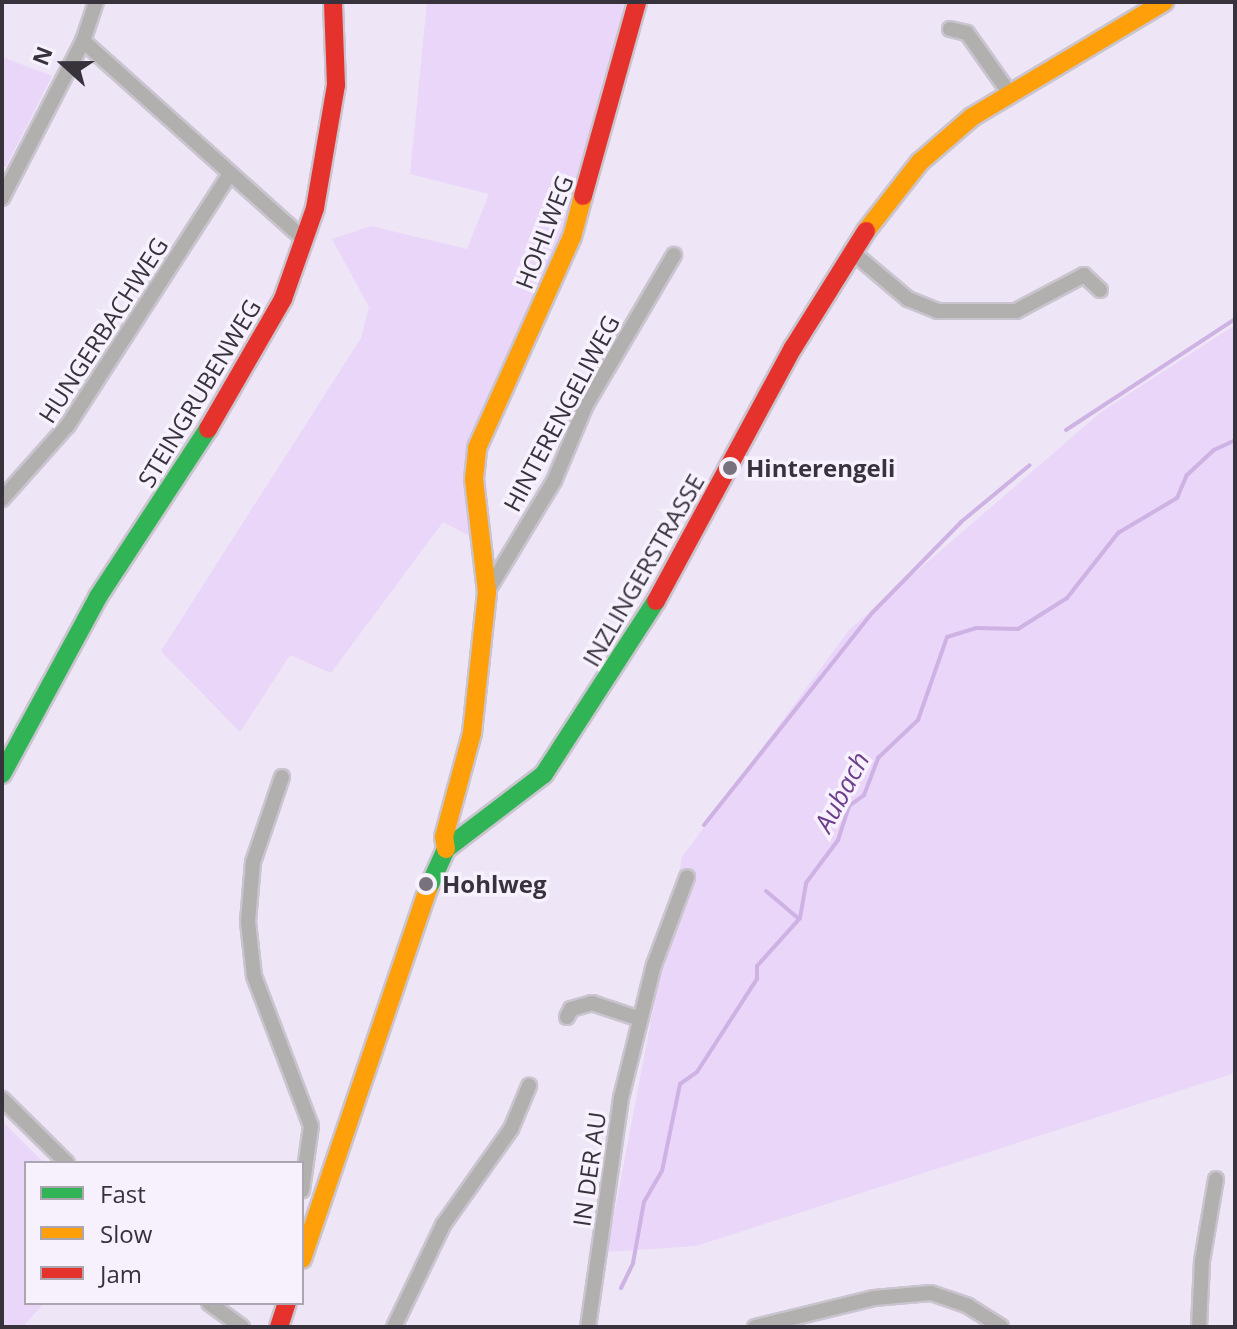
<!DOCTYPE html>
<html>
<head>
<meta charset="utf-8">
<style>
	body { margin:0 }
	#map { position:relative; width:1237px; height:1329px; overflow:hidden; background:#eee6f6; font-family:"Open Sans",sans-serif }
	div>[style] { position:absolute }
	.green>* { inset:0; background:#e9d6f9 }
	.stream>* { height:4px; margin:-2px; padding:0 2px; transform-origin:2px; border-radius:2px; background:#ceb2e4 }
	.roads { filter:drop-shadow(2px 0 #cac4cf) drop-shadow(-2px 0 #cac4cf) drop-shadow(0 2px #cac4cf) drop-shadow(0 -2px #cac4cf) }
	.street>* { height:14px; margin:-7px; padding:0 7px; transform-origin:7px; border-radius:7px; background:#b2b0af }
	.fast>* { height:18px; margin:-9px; padding:0 9px; transform-origin:9px; border-radius:9px; background:#30b455 }
	.slow>* { height:18px; margin:-9px; padding:0 9px; transform-origin:9px; border-radius:9px; background:#ff9f0a }
	.jam>* { height:18px; margin:-9px; padding:0 9px; transform-origin:9px; border-radius:9px; background:#e5322d }
	.dots>* { width:22px; height:22px; translate:-50% -50%; box-sizing:border-box; border:4px solid #f7f1fd; border-radius:50% }
	span { translate:-50% -50%; white-space:nowrap; text-align:center; line-height:1.15; -webkit-text-stroke:7px #f7f1fd; paint-order:stroke }
	.street-label { font-size:24px; color:#38323d }
	.poi-label { font-size:24px; color:#38323d; font-weight:700 }
	.left { translate:0 -50%; text-align:left }
	.water-label { font-size:26px; color:#6c3e8b; font-style:italic }
	.frame { position:absolute; inset:0; border:4px solid #38323d; pointer-events:none }
	.legend { position:absolute; left:24px; top:1161px; width:280px; height:144px; box-sizing:border-box; background:#f7f1fd; border:2px solid #aba5b0; margin:0; padding:10px 14px; list-style:none; font-size:24px; color:#38323d }
	.legend li { display:flex; align-items:center; gap:16px; height:40px }
	.legend b { width:40px; border:2px solid #aba5b0 }
	.north { position:absolute; left:24px; top:24px; width:80px; height:80px; -webkit-text-stroke:6px #f7f1fd; paint-order:stroke; rotate:291deg; font-size:22px; font-weight:700; line-height:32px; text-align:center; color:#38323d }
	.north::after { content:''; display:block; margin:auto; width:28px; height:36px; background:#38323d; clip-path:polygon(50% 0,100% 100%,50% 72%,0 100%) }
</style>
</head>
<body>
<div id="map">
	<div class="green">
		<i style="clip-path:polygon(427px 2px,634px 2px,595px 158px,478px 440px,475px 539px,443px 522px,331px 673px,290px 655px,240px 732px,161px 651px,361px 338px,369px 307px,332px 239px,371px 226px,467px 249px,489px 194px,410px 174px)"></i>
		<i style="clip-path:polygon(2px 57px,52px 76px,6px 167px,2px 165px)"></i>
		<i style="clip-path:polygon(1235px 325px,1235px 1073px,696px 1246px,607px 1252px,682px 857px,849px 630px,1101px 412px)"></i>
		<i style="clip-path:polygon(2px 1121px,44px 1163px,26px 1163px,26px 1303px,44px 1303px,23px 1327px,2px 1327px)"></i>
	</div>
	<div class="stream">
		<i style="left:1066px;top:430px;width:202px;rotate:-33.3deg"></i>
		<i style="left:704px;top:825px;width:272px;rotate:-51.6deg"></i>
		<i style="left:873px;top:612px;width:126px;rotate:-45.6deg"></i>
		<i style="left:961px;top:522px;width:89px;rotate:-39.6deg"></i>
		<i style="left:766px;top:891px;width:43px;rotate:40.3deg"></i>
		<i style="left:621px;top:1288px;width:28px;rotate:-64deg"></i>
		<i style="left:633px;top:1263px;width:62px;rotate:-79.8deg"></i>
		<i style="left:644px;top:1202px;width:36px;rotate:-60deg"></i>
		<i style="left:662px;top:1171px;width:89px;rotate:-78.3deg"></i>
		<i style="left:680px;top:1084px;width:21px;rotate:-35deg"></i>
		<i style="left:697px;top:1072px;width:111px;rotate:-57.2deg"></i>
		<i style="left:757px;top:979px;width:13px;rotate:-90deg"></i>
		<i style="left:757px;top:966px;width:64px;rotate:-48.1deg"></i>
		<i style="left:800px;top:918px;width:36px;rotate:-80deg"></i>
		<i style="left:806px;top:883px;width:54px;rotate:-53.3deg"></i>
		<i style="left:838px;top:840px;width:36px;rotate:-72deg"></i>
		<i style="left:849px;top:806px;width:19px;rotate:-36deg"></i>
		<i style="left:864px;top:795px;width:40px;rotate:-69deg"></i>
		<i style="left:878px;top:758px;width:55px;rotate:-43.5deg"></i>
		<i style="left:918px;top:720px;width:88px;rotate:-70.7deg"></i>
		<i style="left:947px;top:637px;width:31px;rotate:-17deg"></i>
		<i style="left:977px;top:628px;width:41px;rotate:1.4deg"></i>
		<i style="left:1018px;top:629px;width:58px;rotate:-32.3deg"></i>
		<i style="left:1067px;top:598px;width:83px;rotate:-51.9deg"></i>
		<i style="left:1118px;top:533px;width:69px;rotate:-30.7deg"></i>
		<i style="left:1177px;top:498px;width:25px;rotate:-67deg"></i>
		<i style="left:1187px;top:475px;width:37px;rotate:-43deg"></i>
		<i style="left:1214px;top:450px;width:23px;rotate:-25deg"></i>
	</div>
	<div class="roads">
		<div class="street">
			<i style="left:950px;top:29px;width:17px;rotate:13deg"></i>
			<i style="left:967px;top:33px;width:71px;rotate:54.7deg"></i>
			<i style="left:83px;top:41px;width:298px;rotate:41.9deg"></i>
			<i style="left:2px;top:198px;width:177px;rotate:-62.7deg"></i>
			<i style="left:83px;top:41px;width:41px;rotate:-71.6deg"></i>
			<i style="left:851px;top:251px;width:75px;rotate:40.1deg"></i>
			<i style="left:908px;top:299px;width:32px;rotate:22deg"></i>
			<i style="left:938px;top:311px;width:78px"></i>
			<i style="left:1016px;top:311px;width:77px;rotate:-27.9deg"></i>
			<i style="left:1084px;top:275px;width:22px;rotate:43deg"></i>
			<i style="left:2px;top:499px;width:99px;rotate:-48.3deg"></i>
			<i style="left:68px;top:425px;width:297px;rotate:-57.2deg"></i>
			<i style="left:487px;top:592px;width:130px;rotate:-58.9deg"></i>
			<i style="left:554px;top:481px;width:82px;rotate:-67.2deg"></i>
			<i style="left:586px;top:405px;width:174px;rotate:-59.6deg"></i>
			<i style="left:282px;top:777px;width:90px;rotate:108.8deg"></i>
			<i style="left:253px;top:862px;width:60px;rotate:94.8deg"></i>
			<i style="left:248px;top:922px;width:54px;rotate:83.7deg"></i>
			<i style="left:254px;top:976px;width:160px;rotate:69.2deg"></i>
			<i style="left:311px;top:1126px;width:65px;rotate:98deg"></i>
			<i style="left:567px;top:1017px;width:9px;rotate:-63deg"></i>
			<i style="left:571px;top:1009px;width:22px;rotate:-16deg"></i>
			<i style="left:592px;top:1003px;width:51px;rotate:18.4deg"></i>
			<i style="left:2px;top:1099px;width:91px;rotate:44.6deg"></i>
			<i style="left:209px;top:1303px;width:41px;rotate:36deg"></i>
			<i style="left:394px;top:1327px;width:113px;rotate:-64.3deg"></i>
			<i style="left:443px;top:1225px;width:118px;rotate:-54.7deg"></i>
			<i style="left:511px;top:1129px;width:47px;rotate:-67.3deg"></i>
			<i style="left:588px;top:1327px;width:231px;rotate:-81.8deg"></i>
			<i style="left:621px;top:1098px;width:137px;rotate:-76.1deg"></i>
			<i style="left:654px;top:965px;width:94px;rotate:-69.4deg"></i>
			<i style="left:755px;top:1327px;width:122px;rotate:-13.7deg"></i>
			<i style="left:874px;top:1298px;width:57px;rotate:-5deg"></i>
			<i style="left:931px;top:1293px;width:39px;rotate:19deg"></i>
			<i style="left:968px;top:1306px;width:39px;rotate:32deg"></i>
			<i style="left:1199px;top:1327px;width:66px;rotate:-87.4deg"></i>
			<i style="left:1202px;top:1261px;width:83px;rotate:-80.3deg"></i>
		</div>
		<div class="fast">
			<i style="left:2px;top:774px;width:201px;rotate:-61.5deg"></i>
			<i style="left:98px;top:597px;width:201px;rotate:-56.8deg"></i>
			<i style="left:428px;top:889px;width:44px;rotate:-65.8deg"></i>
			<i style="left:446px;top:849px;width:123px;rotate:-37.4deg"></i>
			<i style="left:544px;top:774px;width:206px;rotate:-57.1deg"></i>
		</div>
		<div class="slow">
			<i style="left:866px;top:231px;width:88px;rotate:-52deg"></i>
			<i style="left:920px;top:162px;width:69px;rotate:-40.9deg"></i>
			<i style="left:972px;top:117px;width:224px;rotate:-30.9deg"></i>
			<i style="left:446px;top:849px;width:12px;rotate:-99deg"></i>
			<i style="left:444px;top:837px;width:108px;rotate:-74.9deg"></i>
			<i style="left:472px;top:733px;width:142px;rotate:-83.9deg"></i>
			<i style="left:487px;top:592px;width:114px;rotate:-96.6deg"></i>
			<i style="left:474px;top:479px;width:31px;rotate:-84deg"></i>
			<i style="left:477px;top:448px;width:231px;rotate:-65.8deg"></i>
			<i style="left:572px;top:237px;width:42px;rotate:-75deg"></i>
			<i style="left:302px;top:1259px;width:391px;rotate:-71.2deg"></i>
		</div>
		<div class="jam">
			<i style="left:583px;top:196px;width:201px;rotate:-74.4deg"></i>
			<i style="left:208px;top:429px;width:150px;rotate:-60deg"></i>
			<i style="left:283px;top:299px;width:96px;rotate:-70.6deg"></i>
			<i style="left:315px;top:208px;width:125px;rotate:-80.3deg"></i>
			<i style="left:336px;top:85px;width:83px;rotate:-92.1deg"></i>
			<i style="left:656px;top:601px;width:288px;rotate:-61.6deg"></i>
			<i style="left:793px;top:348px;width:138px;rotate:-58deg"></i>
			<i style="left:279px;top:1327px;width:25px;rotate:-72deg"></i>
		</div>
	</div>
	<div class="dots">
		<i style="left:730px;top:468px;background:#78717e"></i>
		<i style="left:426px;top:884px;background:#78717e"></i>
	</div>
	<div class="street-label">
		<span style="left:544px;top:232px;rotate:-69deg">HOHLWEG</span>
		<span style="left:103px;top:330px;rotate:-57deg">HUNGERBACHWEG</span>
		<span style="left:199px;top:393px;rotate:-59deg">STEINGRUBENWEG</span>
		<span style="left:561px;top:413px;rotate:-62deg">HINTERENGELIWEG</span>
		<span style="left:643px;top:570px;rotate:-60deg">INZLINGERSTRASSE</span>
		<span style="left:589px;top:1169px;rotate:-82deg">IN DER AU</span>
	</div>
	<div class="poi-label">
		<span class="left" style="left:746px;top:468px">Hinterengeli</span>
		<span class="left" style="left:442px;top:884px">Hohlweg</span>
	</div>
	<div class="water-label">
		<span style="left:842px;top:792px;rotate:-62deg">Aubach</span>
	</div>
	<div class="frame"></div>
	<ul class="legend">
	<li><b style="height:10px;background:#30b455"></b>Fast</li>
	<li><b style="height:10px;background:#ff9f0a"></b>Slow</li>
	<li><b style="height:10px;background:#e5322d"></b>Jam</li>
	</ul>
	<div class="north">N</div>
</div>
</body>
</html>
